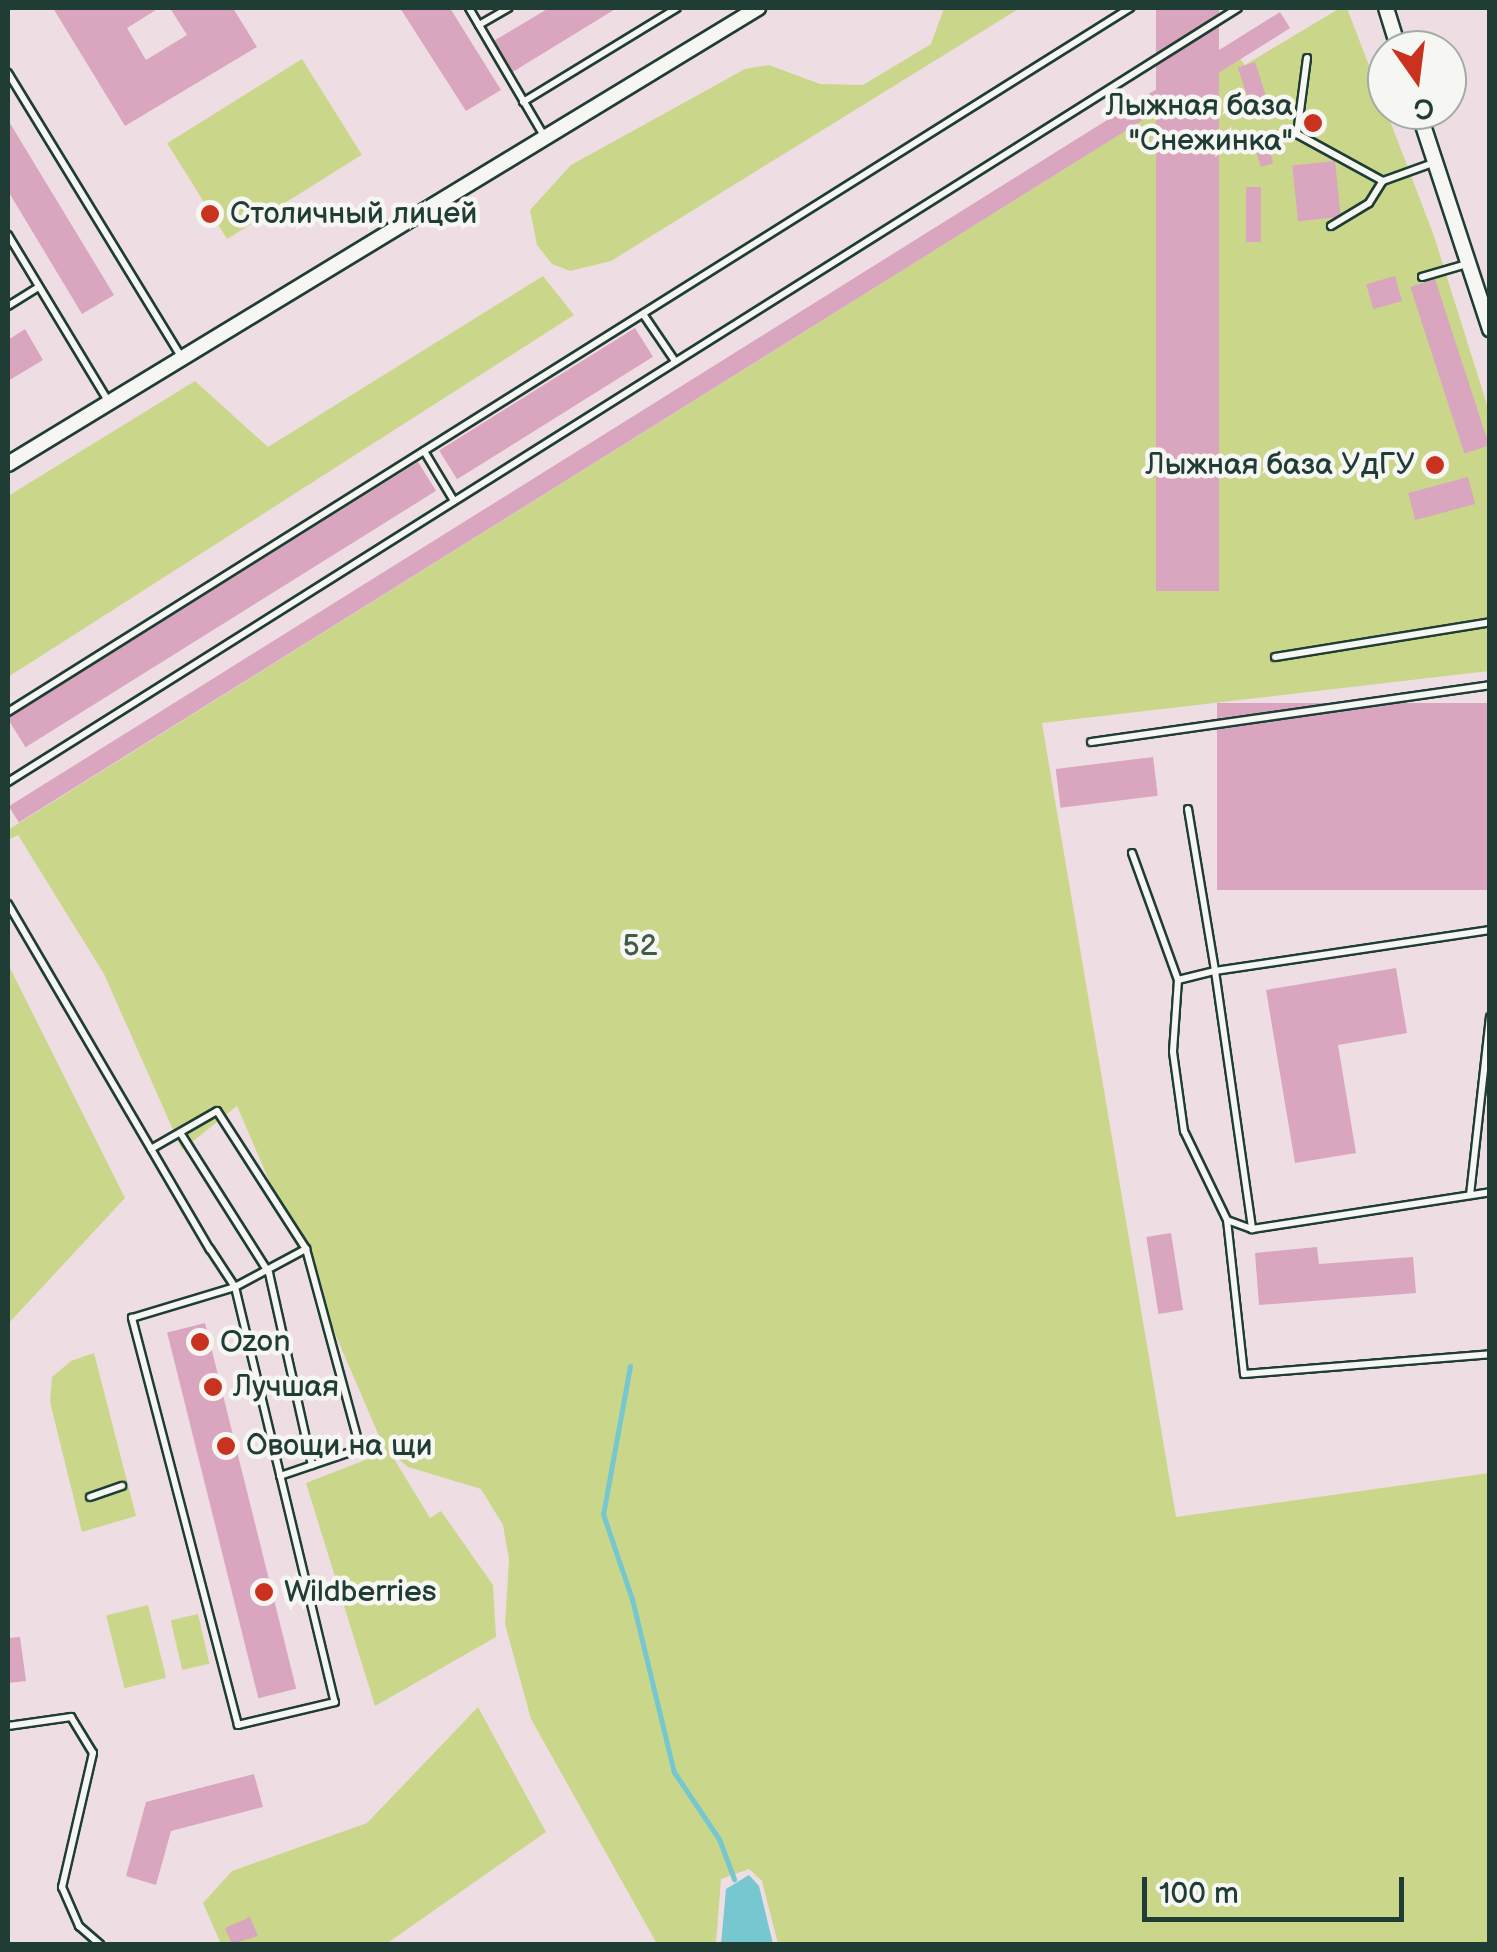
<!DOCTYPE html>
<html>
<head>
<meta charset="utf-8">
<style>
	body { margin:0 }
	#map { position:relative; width:1497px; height:1952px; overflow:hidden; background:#eedee3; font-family:"Balsamiq Sans",sans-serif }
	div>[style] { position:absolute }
	.green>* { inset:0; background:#cad78b; transform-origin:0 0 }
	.water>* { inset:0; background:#76c7cf }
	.stream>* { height:5px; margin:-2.5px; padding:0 2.5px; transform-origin:2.5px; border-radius:2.5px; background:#76c7cf }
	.building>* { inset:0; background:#daa5bf; transform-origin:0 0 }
	.roads { filter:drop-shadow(2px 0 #1f3d34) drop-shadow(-2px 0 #1f3d34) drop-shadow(0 2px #1f3d34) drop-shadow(0 -2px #1f3d34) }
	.lane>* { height:6px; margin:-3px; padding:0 3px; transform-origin:3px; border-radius:3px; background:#f6f6f2 }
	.street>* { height:14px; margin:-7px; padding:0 7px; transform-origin:7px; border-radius:7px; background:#f6f6f2 }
	.dots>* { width:28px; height:28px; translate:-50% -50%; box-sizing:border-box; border:5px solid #f6f6f2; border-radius:50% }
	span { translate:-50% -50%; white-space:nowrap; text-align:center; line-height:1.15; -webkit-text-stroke:9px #f6f6f2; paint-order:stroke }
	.poi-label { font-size:30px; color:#1f3d34 }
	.right { translate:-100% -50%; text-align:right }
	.left { translate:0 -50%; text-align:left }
	.park-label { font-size:30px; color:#415c45 }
	.frame { position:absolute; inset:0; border:10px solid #1f3d34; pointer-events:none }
	.north { position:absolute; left:1367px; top:30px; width:100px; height:100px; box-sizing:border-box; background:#f6f6f2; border:2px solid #a0aca6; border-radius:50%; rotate:166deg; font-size:28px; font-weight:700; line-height:40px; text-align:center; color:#1f3d34 }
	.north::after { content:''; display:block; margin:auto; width:35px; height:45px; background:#c8321e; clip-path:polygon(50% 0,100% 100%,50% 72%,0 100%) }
	.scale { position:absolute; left:1142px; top:1877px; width:262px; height:45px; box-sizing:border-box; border:5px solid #1f3d34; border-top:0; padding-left:12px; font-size:30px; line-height:35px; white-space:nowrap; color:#1f3d34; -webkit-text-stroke:8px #f6f6f2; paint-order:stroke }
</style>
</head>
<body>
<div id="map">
	<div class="green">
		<i style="clip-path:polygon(944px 8px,1020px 8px,611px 261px,570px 271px,552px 264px,537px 245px,530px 210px,571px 165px,745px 69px,769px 65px,820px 84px,863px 85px,931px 44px)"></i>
		<i style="clip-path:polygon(1340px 8px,1347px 8px,1434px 236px,1489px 411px,1489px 671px,1042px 723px,1176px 1517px,1489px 1473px,1489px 1944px,778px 1944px,762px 1881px,749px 1869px,721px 1879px,716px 1944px,657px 1944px,531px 1719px,505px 1624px,509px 1560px,503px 1525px,481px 1489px,408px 1467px,390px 1452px,430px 1518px,441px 1511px,493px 1585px,496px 1637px,375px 1706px,306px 1483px,386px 1452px,237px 1106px,182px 1150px,104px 974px,18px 835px,8px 840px,8px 830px,1224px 69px,1240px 59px,1245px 65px)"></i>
		<i style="left:302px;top:59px;width:113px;height:159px;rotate:58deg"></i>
		<i style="clip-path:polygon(543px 276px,574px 315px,8px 677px,8px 496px,195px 381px,268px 447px)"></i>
		<i style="clip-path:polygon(8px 964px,125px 1198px,8px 1324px)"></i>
		<i style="clip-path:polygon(94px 1353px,136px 1516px,82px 1532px,50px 1402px,52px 1377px,71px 1361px)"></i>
		<i style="left:148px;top:1605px;width:75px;height:43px;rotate:76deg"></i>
		<i style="left:198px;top:1614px;width:51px;height:28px;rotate:77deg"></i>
		<i style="clip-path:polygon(478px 1707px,546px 1832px,386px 1944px,221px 1944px,203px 1903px,232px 1871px,367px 1823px)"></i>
	</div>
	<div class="water">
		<i style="clip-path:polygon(749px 1875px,759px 1886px,773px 1944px,721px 1944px,726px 1889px)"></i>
	</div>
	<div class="stream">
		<i style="left:630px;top:1366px;width:150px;rotate:100.3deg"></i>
		<i style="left:603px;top:1514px;width:90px;rotate:71.2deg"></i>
		<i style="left:632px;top:1599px;width:178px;rotate:76.4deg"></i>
		<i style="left:674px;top:1772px;width:81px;rotate:56.1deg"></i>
		<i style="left:719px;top:1839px;width:43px;rotate:69.4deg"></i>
	</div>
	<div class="building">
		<i style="clip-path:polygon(53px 8px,159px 8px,127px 28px,146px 60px,187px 35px,170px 8px,233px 8px,257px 47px,125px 126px)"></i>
		<i style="clip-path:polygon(400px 8px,450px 8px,501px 90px,466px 111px)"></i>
		<i style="clip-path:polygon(549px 8px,617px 8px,511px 73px,492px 42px)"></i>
		<i style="left:1156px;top:8px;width:63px;height:583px"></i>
		<i style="left:1280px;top:12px;width:19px;height:1499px;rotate:58deg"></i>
		<i style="left:1255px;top:62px;width:44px;height:18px;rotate:72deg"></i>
		<i style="clip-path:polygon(8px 120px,114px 295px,82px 314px,8px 191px)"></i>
		<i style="left:1268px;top:145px;width:19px;height:13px;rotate:74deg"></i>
		<i style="left:1335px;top:161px;width:56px;height:43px;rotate:84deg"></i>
		<i style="left:1246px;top:187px;width:15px;height:55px"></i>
		<i style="left:1395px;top:276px;width:26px;height:30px;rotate:74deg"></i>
		<i style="left:1435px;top:279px;width:175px;height:26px;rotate:72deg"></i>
		<i style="left:635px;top:328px;width:34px;height:231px;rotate:58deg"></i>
		<i style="clip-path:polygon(25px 329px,43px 360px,8px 381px,8px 340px)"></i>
		<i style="left:418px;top:462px;width:34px;height:484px;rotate:58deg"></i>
		<i style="left:1468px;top:477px;width:28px;height:62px;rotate:75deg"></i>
		<i style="left:1490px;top:703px;width:187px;height:273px;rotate:90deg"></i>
		<i style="left:1153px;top:757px;width:39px;height:98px;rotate:83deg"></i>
		<i style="clip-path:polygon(1396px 968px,1407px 1033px,1338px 1045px,1356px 1153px,1295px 1163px,1266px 990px)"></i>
		<i style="left:1171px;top:1233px;width:78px;height:25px;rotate:81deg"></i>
		<i style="clip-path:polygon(1317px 1247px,1319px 1264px,1413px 1257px,1416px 1293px,1259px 1305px,1255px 1253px)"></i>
		<i style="left:205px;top:1323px;width:377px;height:39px;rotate:76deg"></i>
		<i style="clip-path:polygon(20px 1637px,26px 1681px,8px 1683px,8px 1638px)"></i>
		<i style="clip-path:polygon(254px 1774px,263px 1807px,171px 1831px,156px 1885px,126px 1876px,146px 1802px)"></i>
		<i style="clip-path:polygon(250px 1917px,258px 1936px,232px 1944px,225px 1928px)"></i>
	</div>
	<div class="roads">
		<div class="lane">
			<i style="left:469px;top:8px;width:148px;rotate:59.6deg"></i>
			<i style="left:479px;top:25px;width:34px;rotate:-30deg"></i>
			<i style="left:1307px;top:58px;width:77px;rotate:97.5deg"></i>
			<i style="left:1297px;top:134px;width:98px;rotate:28.7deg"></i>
			<i style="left:1383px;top:181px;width:53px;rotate:-19.8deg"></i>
			<i style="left:8px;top:73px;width:332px;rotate:58.6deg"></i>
			<i style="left:523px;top:102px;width:180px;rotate:-31.4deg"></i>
			<i style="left:1331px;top:226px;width:44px;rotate:-31.2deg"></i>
			<i style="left:1369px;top:203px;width:26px;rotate:-58deg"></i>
			<i style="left:8px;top:235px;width:194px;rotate:58.9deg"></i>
			<i style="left:1422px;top:277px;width:47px;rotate:-16.1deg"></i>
			<i style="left:8px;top:306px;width:36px;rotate:-32deg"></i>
			<i style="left:643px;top:314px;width:57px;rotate:55.8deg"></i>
			<i style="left:424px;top:451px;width:58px;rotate:59deg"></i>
			<i style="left:1275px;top:657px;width:218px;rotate:-9.2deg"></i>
			<i style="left:8px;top:712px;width:1325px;rotate:-32.11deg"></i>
			<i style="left:1091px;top:742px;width:403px;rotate:-8.1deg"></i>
			<i style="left:8px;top:782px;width:1453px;rotate:-32.18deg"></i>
			<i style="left:1188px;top:809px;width:164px;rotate:80.5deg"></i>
			<i style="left:1215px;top:971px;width:278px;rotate:-8.5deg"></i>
			<i style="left:1132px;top:853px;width:135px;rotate:70.1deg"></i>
			<i style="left:1178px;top:980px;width:72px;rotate:94deg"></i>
			<i style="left:1173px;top:1052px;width:80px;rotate:82.1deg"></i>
			<i style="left:1184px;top:1131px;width:99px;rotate:64.2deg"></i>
			<i style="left:1227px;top:1220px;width:27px;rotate:20deg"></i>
			<i style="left:8px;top:904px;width:400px;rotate:59.7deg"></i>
			<i style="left:210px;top:1249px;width:45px;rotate:56.7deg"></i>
			<i style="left:235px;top:1287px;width:427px;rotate:76.5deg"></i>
			<i style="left:335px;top:1702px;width:100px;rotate:166.7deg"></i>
			<i style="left:238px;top:1725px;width:421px;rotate:-104.6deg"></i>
			<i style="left:132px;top:1318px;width:108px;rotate:-16.8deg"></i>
			<i style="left:235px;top:1287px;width:81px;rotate:-28.2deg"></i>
			<i style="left:306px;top:1249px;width:164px;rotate:-122.8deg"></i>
			<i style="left:217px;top:1111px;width:76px;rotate:150.1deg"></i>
			<i style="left:1178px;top:980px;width:38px;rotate:-14deg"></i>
			<i style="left:1215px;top:971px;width:261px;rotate:81.8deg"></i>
			<i style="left:1252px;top:1229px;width:241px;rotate:-8.8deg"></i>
			<i style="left:181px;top:1134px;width:165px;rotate:57.7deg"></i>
			<i style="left:269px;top:1273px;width:197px;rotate:77.4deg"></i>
			<i style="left:1470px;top:1195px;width:179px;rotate:-83.6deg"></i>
			<i style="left:1227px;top:1220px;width:155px;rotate:83.7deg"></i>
			<i style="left:1244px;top:1374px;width:247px;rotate:-4.6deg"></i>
			<i style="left:306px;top:1249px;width:206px;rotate:74.8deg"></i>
			<i style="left:280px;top:1476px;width:102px;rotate:-18.8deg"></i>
			<i style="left:90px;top:1497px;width:34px;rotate:-19deg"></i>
			<i style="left:8px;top:1726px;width:64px;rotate:-8.1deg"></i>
			<i style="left:71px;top:1717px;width:42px;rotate:58.6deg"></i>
			<i style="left:93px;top:1753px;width:138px;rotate:103deg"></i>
			<i style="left:62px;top:1887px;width:43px;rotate:66.4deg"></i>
			<i style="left:79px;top:1926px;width:28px;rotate:41deg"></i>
		</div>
		<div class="street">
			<i style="left:1386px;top:8px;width:44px;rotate:72.8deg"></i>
			<i style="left:1418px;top:110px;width:231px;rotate:71.8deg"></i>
			<i style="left:8px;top:464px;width:878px;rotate:-31.3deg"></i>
		</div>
	</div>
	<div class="dots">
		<i style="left:1313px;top:123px;background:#c8321e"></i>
		<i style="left:210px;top:214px;background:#c8321e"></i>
		<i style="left:1435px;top:465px;background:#c8321e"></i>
		<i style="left:200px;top:1342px;background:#c8321e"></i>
		<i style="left:213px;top:1387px;background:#c8321e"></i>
		<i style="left:226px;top:1446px;background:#c8321e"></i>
		<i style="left:264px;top:1592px;background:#c8321e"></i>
	</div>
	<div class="poi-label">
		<span class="right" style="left:1293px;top:123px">Лыжная база<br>"Снежинка"</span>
		<span class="left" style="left:230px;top:214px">Столичный лицей</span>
		<span class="right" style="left:1415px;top:465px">Лыжная база УдГУ</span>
		<span class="left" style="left:220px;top:1342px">Ozon</span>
		<span class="left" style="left:233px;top:1387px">Лучшая</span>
		<span class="left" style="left:246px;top:1446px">Овощи на щи</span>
		<span class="left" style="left:284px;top:1592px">Wildberries</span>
	</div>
	<div class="park-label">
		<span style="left:640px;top:946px">52</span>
	</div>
	<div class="frame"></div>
	<div class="north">С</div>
	<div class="scale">100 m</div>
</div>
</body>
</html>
